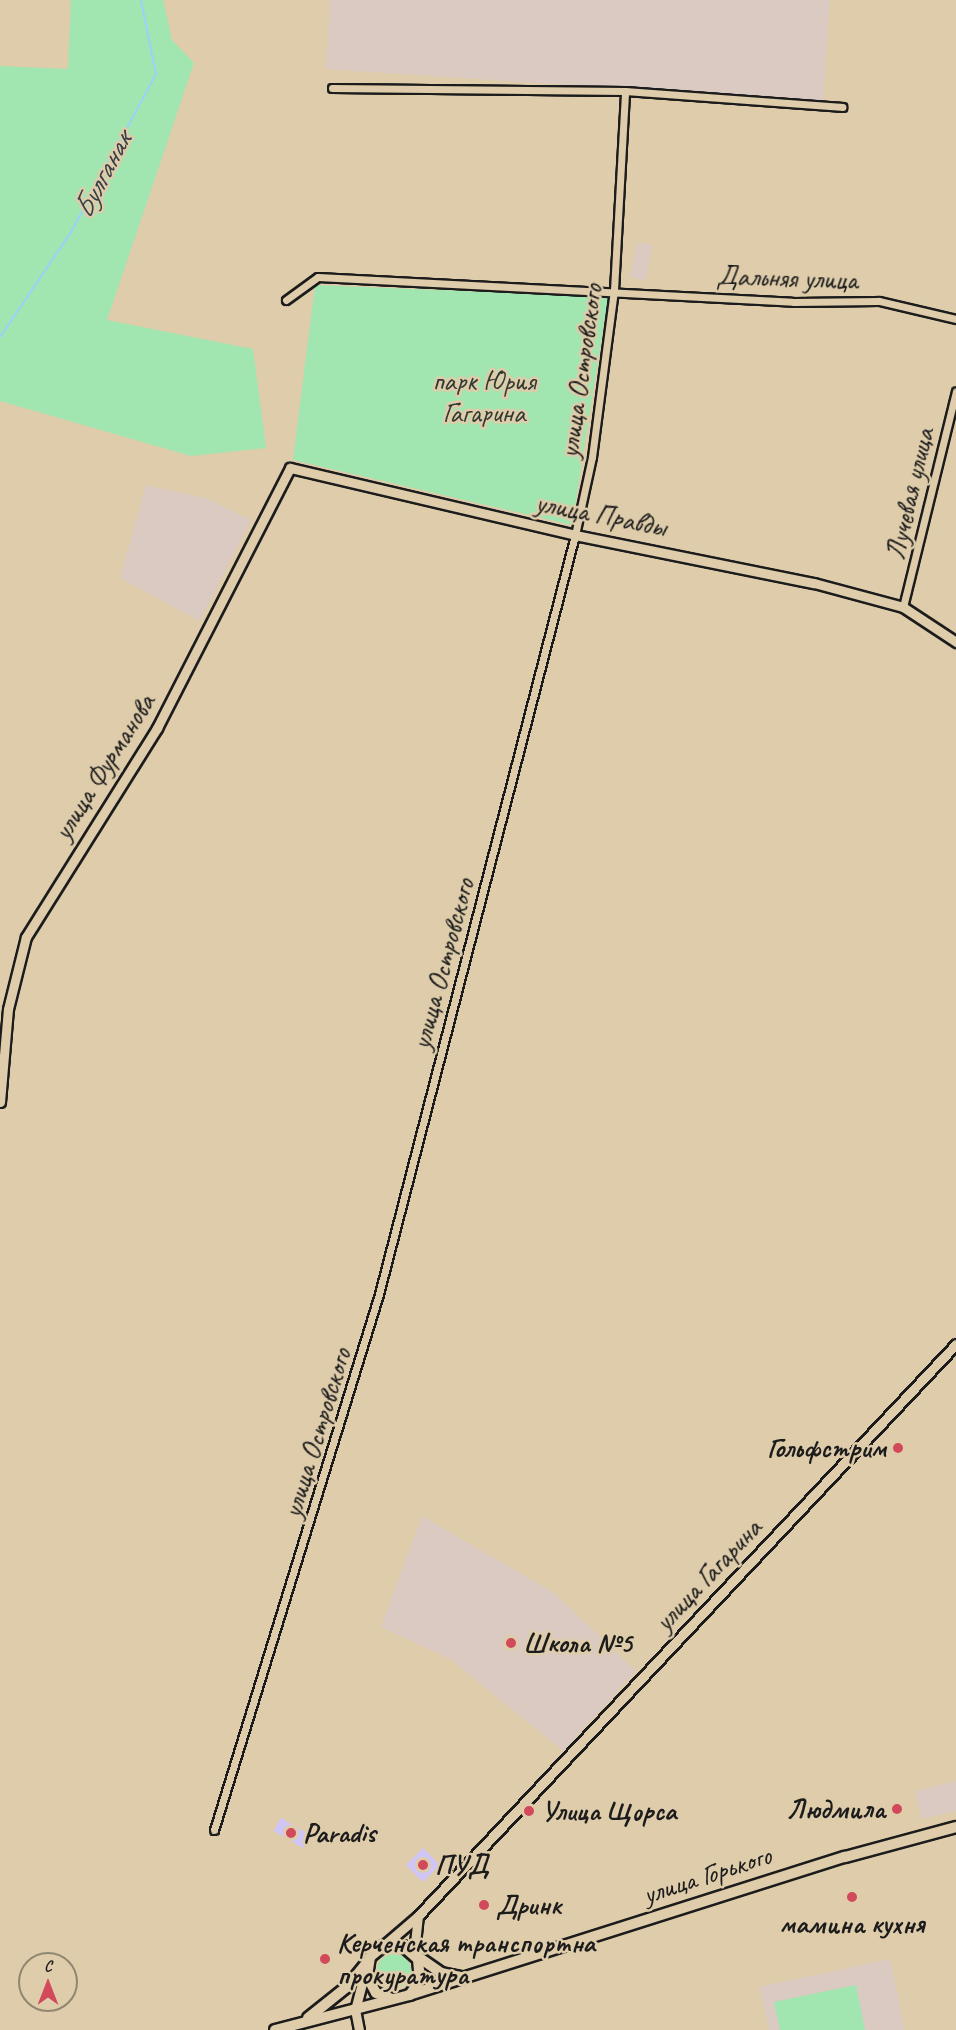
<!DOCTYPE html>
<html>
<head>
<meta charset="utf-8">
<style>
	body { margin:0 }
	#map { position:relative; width:956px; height:2030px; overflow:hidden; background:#deccaa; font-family:Caveat,sans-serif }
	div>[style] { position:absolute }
	.built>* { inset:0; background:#dacac1; transform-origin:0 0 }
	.green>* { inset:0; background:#a1e5b0 }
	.round { border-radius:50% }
	.stream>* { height:2px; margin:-1px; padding:0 1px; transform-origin:1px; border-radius:1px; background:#9bd1fa }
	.building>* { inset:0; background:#cfc5f7; transform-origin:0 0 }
	.roads { filter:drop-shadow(2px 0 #1c1c1c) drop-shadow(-2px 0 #1c1c1c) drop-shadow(0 2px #1c1c1c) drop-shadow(0 -2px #1c1c1c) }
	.minor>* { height:7px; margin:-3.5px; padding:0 3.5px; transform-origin:3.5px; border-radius:3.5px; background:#deccaa }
	.secondary>* { height:9px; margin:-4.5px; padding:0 4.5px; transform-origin:4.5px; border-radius:4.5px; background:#deccaa }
	.primary>* { height:10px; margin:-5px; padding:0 5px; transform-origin:5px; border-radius:5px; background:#deccaa }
	.dots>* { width:16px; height:16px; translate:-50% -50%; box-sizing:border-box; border:3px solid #deccaa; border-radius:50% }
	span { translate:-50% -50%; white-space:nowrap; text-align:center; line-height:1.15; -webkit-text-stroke:5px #deccaa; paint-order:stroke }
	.street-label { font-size:28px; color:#1c1c1c }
	.park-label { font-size:28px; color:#303a32 }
	.poi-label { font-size:28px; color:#1c1c1c; font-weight:700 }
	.right { translate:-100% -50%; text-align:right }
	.left { translate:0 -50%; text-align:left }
	.water-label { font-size:30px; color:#354048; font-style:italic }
	.north { position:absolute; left:18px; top:1952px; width:60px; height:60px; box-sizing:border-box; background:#deccaa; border:2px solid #908671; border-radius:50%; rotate:0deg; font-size:16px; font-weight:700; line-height:24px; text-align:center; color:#1c1c1c }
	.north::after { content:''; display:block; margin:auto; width:21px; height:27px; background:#d1495b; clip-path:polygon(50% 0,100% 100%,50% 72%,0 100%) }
</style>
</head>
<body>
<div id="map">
	<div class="built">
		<i style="clip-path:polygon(330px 0,830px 0,823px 102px,326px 69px)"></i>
		<i style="left:637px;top:242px;width:16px;height:36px;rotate:11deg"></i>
		<i style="clip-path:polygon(146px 485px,206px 498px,251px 520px,200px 621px,120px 578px)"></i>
		<i style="clip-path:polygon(422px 1516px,553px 1592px,636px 1671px,563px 1751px,450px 1659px,381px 1627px)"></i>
		<i style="clip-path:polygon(956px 1781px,956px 1811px,921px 1819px,915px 1791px)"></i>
		<i style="clip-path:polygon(890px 1959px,905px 2030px,769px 2030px,759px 1987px)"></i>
	</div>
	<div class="green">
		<i style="clip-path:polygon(71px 0,163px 0,172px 40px,194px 63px,107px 320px,253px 349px,266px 448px,191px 456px,0 401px,0 66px,68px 69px)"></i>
		<i style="clip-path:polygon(315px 285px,608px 297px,572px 525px,293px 460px)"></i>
		<i class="round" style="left:377px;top:1954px;width:34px;height:34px"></i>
		<i style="clip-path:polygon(856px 1985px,865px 2030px,780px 2030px,774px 2002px)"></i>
	</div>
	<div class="stream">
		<i style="left:0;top:337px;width:127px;rotate:-55.9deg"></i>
		<i style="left:71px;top:232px;width:179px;rotate:-61.7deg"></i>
		<i style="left:156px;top:74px;width:76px;rotate:-101.5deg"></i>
	</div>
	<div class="building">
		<i style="left:281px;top:1818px;width:34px;height:15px;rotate:30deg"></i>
		<i style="left:423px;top:1848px;width:24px;height:24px;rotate:45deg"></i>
	</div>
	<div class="roads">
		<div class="minor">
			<i style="left:332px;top:88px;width:293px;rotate:0.6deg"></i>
			<i style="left:625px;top:91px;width:218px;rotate:4.2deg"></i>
			<i style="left:286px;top:300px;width:39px;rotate:-36deg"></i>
			<i style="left:318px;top:277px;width:477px;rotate:3deg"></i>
			<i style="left:794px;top:302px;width:85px;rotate:-0.7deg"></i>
			<i style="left:879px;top:301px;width:79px;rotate:13.2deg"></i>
			<i style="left:903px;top:607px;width:222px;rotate:-76.2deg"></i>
			<i style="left:214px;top:1830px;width:561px;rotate:-72.89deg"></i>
			<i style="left:379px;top:1294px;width:784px;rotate:-75.52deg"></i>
			<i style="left:575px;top:535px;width:80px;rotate:-77.7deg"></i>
			<i style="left:592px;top:457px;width:168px;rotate:-82.5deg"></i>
			<i style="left:614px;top:290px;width:199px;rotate:-86.8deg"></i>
		</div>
		<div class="secondary">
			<i style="left:0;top:1102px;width:93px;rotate:-85.1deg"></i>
			<i style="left:8px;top:1009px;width:74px;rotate:-76deg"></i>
			<i style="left:26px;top:937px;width:247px;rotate:-57.9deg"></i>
			<i style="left:157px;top:728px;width:292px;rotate:-62.9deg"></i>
			<i style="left:290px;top:468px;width:293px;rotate:13.2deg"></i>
			<i style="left:575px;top:535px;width:244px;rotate:11.4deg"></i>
			<i style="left:814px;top:583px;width:92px;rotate:15.1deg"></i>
			<i style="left:903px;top:607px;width:64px;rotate:33.4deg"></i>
			<i style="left:383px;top:1946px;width:46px;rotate:-40.6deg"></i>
			<i style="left:418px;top:1916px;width:785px;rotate:-46.75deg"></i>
			<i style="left:414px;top:1953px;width:37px;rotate:-84deg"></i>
			<i style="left:359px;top:2030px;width:20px;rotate:-101deg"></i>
			<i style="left:355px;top:2010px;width:43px;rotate:-75.3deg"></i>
		</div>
		<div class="primary">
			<i style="left:417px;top:1956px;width:29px;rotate:35deg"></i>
			<i style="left:441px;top:1973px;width:20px;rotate:11deg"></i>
			<i style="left:392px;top:1999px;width:17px;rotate:-159deg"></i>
			<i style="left:376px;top:1993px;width:19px;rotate:-118deg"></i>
			<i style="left:367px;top:1976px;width:19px;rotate:-81deg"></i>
			<i style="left:370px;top:1957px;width:17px;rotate:-40deg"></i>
			<i style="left:383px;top:1946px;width:20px"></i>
			<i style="left:403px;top:1946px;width:20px;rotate:41deg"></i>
			<i style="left:418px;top:1959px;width:21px;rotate:85deg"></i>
			<i style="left:420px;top:1980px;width:18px;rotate:124deg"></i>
			<i style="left:308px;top:2018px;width:51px;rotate:-38.7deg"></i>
			<i style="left:348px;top:1986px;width:32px;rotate:-51deg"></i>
			<i style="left:275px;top:2030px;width:138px;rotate:-14.6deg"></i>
			<i style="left:409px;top:1995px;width:457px;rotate:-17.6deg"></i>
			<i style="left:845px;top:1857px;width:115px;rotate:-15.1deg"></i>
		</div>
	</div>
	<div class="dots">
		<i style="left:898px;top:1448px;background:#d1495b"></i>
		<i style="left:511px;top:1643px;background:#d1495b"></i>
		<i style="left:897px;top:1809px;background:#d1495b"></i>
		<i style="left:529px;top:1811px;background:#d1495b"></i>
		<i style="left:291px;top:1833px;background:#d1495b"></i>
		<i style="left:423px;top:1865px;background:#d1495b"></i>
		<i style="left:852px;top:1897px;background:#d1495b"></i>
		<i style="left:484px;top:1905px;background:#d1495b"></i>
		<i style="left:325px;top:1959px;background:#d1495b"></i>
	</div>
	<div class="street-label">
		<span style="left:787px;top:278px;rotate:2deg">Дальняя улица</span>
		<span style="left:581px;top:371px;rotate:-82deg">улица Островского</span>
		<span style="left:910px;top:494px;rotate:-77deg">Лучевая улица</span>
		<span style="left:601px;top:515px;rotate:11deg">улица Правды</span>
		<span style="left:104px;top:767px;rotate:-58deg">улица Фурманова</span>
		<span style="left:443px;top:964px;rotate:-75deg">улица Островского</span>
		<span style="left:317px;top:1433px;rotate:-73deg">улица Островского</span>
		<span style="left:708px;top:1575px;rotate:-47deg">улица Гагарина</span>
		<span style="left:707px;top:1875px;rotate:-18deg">улица Горького</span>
	</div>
	<div class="park-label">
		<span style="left:484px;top:397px">парк Юрия<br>Гагарина</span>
	</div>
	<div class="poi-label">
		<span class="right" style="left:886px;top:1448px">Гольфстрим</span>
		<span class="left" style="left:523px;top:1643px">Школа №5</span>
		<span class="right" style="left:885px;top:1809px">Людмила</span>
		<span class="left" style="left:541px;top:1811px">Улица Щорса</span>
		<span class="left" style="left:303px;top:1833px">Paradis</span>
		<span class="left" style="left:435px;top:1865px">ПУД</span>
		<span class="left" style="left:496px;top:1905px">Дринк</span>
		<span style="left:852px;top:1924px">мамина кухня</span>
		<span class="left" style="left:337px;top:1959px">Керченская транспортна<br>прокуратура</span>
	</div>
	<div class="water-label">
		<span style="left:102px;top:175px;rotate:-62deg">Булганак</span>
	</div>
	<div class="north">С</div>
</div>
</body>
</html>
